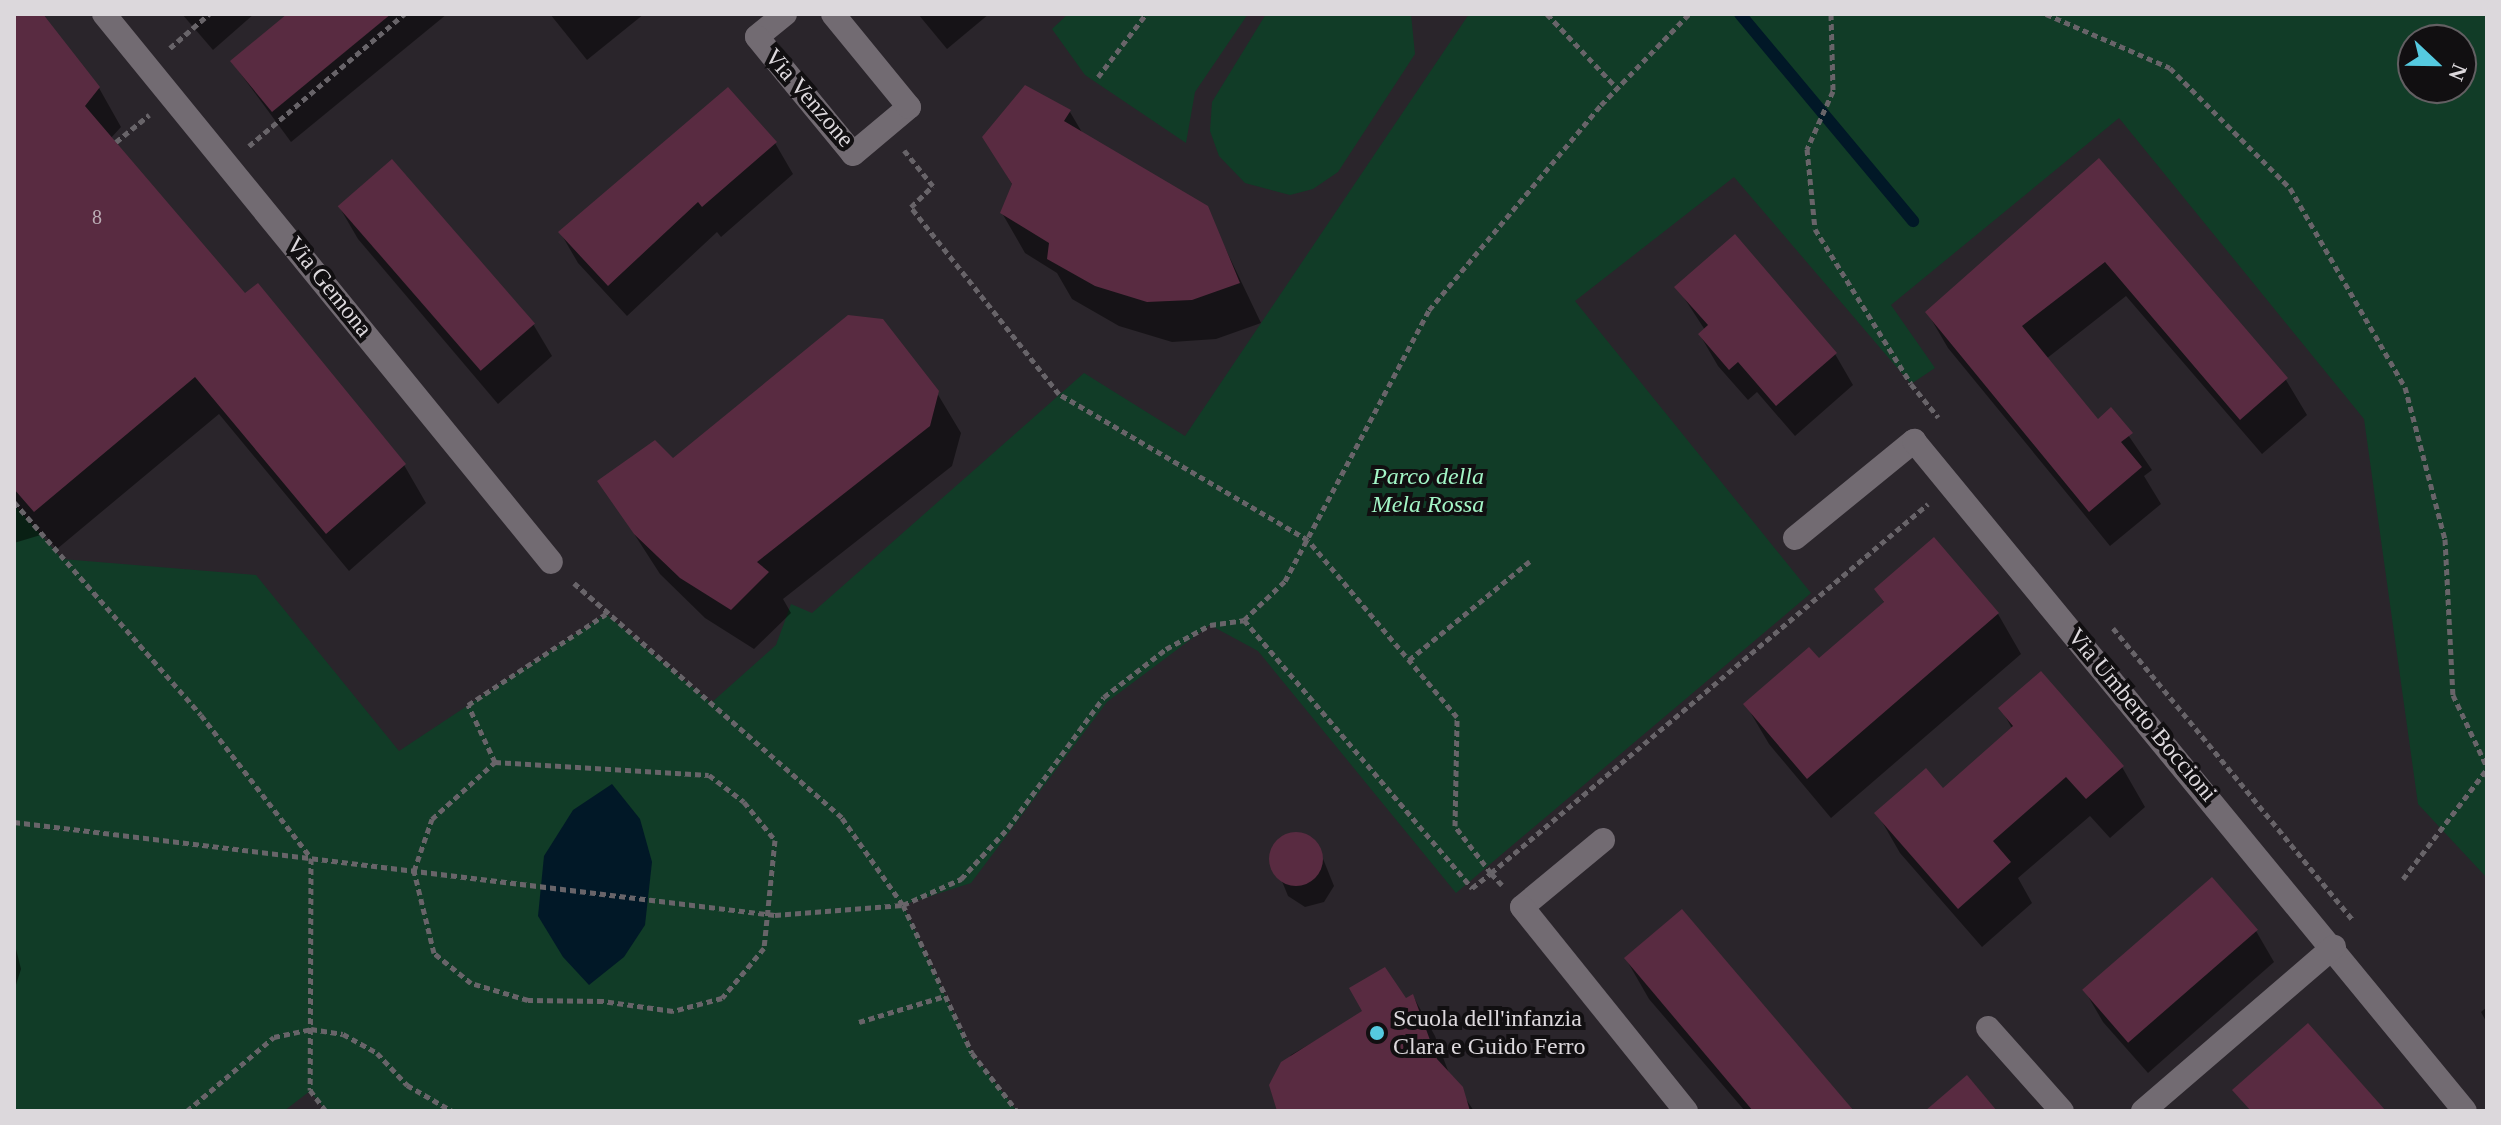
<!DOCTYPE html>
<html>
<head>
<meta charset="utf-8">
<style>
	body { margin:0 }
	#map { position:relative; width:2501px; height:1125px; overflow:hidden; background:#2a252b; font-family:Georgia,serif }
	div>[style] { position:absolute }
	.green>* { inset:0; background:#113c27 }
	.water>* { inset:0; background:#011827 }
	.shadow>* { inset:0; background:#0007 }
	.stream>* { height:12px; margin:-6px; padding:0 6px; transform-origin:6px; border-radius:6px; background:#011827 }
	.building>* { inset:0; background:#592b41; transform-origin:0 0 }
	.round { border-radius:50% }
	.path>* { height:5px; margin-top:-2.5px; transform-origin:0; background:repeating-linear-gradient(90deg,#686469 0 6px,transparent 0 10px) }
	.minor>* { height:24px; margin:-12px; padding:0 12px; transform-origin:12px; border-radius:12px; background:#726b72 }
	.dots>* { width:22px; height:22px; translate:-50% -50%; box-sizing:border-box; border:4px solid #110f11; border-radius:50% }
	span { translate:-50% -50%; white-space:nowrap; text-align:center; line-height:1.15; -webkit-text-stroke:8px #110f11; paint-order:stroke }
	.number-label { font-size:20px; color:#bbadb5 }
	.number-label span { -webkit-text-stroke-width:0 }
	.street-label { font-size:24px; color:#dcd8dc }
	.park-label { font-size:24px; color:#a3f5c6; font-style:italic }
	.poi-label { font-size:24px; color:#dcd8dc }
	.left { translate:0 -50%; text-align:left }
	.frame { position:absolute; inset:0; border:16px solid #dcd8dc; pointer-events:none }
	.north { position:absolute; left:2397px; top:24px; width:80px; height:80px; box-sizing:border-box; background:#110f11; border:2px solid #625f62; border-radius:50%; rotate:112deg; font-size:22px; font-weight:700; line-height:32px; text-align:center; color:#dcd8dc }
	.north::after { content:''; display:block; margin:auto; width:28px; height:36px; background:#55cae0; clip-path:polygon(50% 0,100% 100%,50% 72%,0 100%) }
</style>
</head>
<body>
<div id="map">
	<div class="green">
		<i style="clip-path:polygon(1068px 14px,1248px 14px,1195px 92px,1186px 143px,1085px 75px,1052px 29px)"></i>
		<i style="clip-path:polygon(1266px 14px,1411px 14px,1415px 54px,1338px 172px,1313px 189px,1290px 195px,1245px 183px,1219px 156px,1210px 131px,1212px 102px)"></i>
		<i style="clip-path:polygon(evenodd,1469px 14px,2487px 14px,2487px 878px,2418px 804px,2364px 419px,2119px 118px,1891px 305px,1935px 368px,1911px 384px,1734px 177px,1575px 301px,1811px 593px,1456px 893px,1258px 651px,1210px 625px,1107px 702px,971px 883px,903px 905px,972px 1053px,1017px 1111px,326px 1111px,310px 1091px,284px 1111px,14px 1111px,14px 504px,62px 559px,256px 575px,399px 751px,606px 614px,711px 703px,776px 645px,791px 604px,812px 613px,1084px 373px,1185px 436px,1469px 14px,2413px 40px,2461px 40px,2461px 88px,2413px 88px,2413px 40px)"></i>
	</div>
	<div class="water">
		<i style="clip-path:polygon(612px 784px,640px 819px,652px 862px,645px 925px,624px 957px,589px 985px,563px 957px,538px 916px,544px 856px,573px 810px)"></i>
	</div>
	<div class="shadow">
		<i style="clip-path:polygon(14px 14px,40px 14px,99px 88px,121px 127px,110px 139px,244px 296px,404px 465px,426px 503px,349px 571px,219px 414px,57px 549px,44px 534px,14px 543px)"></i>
		<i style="clip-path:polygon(182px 14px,254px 14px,213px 50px)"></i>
		<i style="clip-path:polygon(290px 14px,447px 14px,291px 142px,232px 62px)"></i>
		<i style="clip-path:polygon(550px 14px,644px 14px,587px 60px)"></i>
		<i style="clip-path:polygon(918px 14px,989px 14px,947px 49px)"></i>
		<i style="clip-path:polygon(1070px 112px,1083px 134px,1206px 208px,1261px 323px,1216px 339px,1172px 342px,1119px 326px,1072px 299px,1057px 273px,1025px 253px,1002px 213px,1013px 186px,984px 137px)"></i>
		<i style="clip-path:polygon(775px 143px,793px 174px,721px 237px,717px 232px,627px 316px,578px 263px,560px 232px)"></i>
		<i style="clip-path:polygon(2099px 161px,2286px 380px,2307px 415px,2262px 454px,2126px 296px,2046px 359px,2097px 422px,2111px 410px,2152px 470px,2144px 476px,2161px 504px,2110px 546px,1948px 348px,1927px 312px)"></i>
		<i style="clip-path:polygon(340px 208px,533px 324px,552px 356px,498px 404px,358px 239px)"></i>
		<i style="clip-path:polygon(1677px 287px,1835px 354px,1853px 385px,1795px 436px,1757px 392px,1748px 400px,1718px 366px,1700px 335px,1705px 330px)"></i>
		<i style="clip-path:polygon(937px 393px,961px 433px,952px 466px,783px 599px,791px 613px,754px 649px,705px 618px,660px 574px,600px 481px)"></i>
		<i style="clip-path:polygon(1876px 590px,1998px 614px,2021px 654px,1831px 818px,1769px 744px,1746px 705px,1819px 661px,1885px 604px)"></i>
		<i style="clip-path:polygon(2001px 709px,2122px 767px,2145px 807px,2110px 838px,2090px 816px,2018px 878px,2032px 903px,1982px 947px,1900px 853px,1877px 813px,1943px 791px,2013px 730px)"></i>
		<i style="clip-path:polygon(1300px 834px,1317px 844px,1334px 886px,1324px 902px,1305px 907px,1288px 896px,1271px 854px,1282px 838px)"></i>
		<i style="clip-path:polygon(2256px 931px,2274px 962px,2148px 1073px,2103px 1022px,2085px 991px)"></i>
		<i style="clip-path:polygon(14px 941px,21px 969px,14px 991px)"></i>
		<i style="clip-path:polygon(1626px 959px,1851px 1111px,1745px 1111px,1649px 999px)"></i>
		<i style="clip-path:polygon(1413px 996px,1435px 1036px,1450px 1076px,1474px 1111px,1279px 1111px,1271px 1086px,1291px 1055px,1365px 1012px)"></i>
		<i style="clip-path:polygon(2487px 1007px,2487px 1023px,2481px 1012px)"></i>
	</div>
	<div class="stream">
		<i style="left:1740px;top:14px;width:270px;rotate:50.1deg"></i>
	</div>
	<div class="building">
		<i style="clip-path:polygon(14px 14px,43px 14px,100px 87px,85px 106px,245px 293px,258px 283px,406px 464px,326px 534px,195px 377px,34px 512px,14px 489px)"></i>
		<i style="clip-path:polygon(287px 14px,391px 14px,272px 112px,230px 61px)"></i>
		<i style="clip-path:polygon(1025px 85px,1071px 110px,1064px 121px,1208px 206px,1240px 283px,1192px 300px,1147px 302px,1095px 286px,1047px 259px,1049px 243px,1000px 213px,1012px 184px,982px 137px)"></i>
		<i style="clip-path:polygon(728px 87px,777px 142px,702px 207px,698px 202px,608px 286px,558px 232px)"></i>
		<i style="clip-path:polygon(2099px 158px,2288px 378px,2240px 420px,2105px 262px,2022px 326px,2098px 419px,2111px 407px,2133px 433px,2121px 442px,2142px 467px,2089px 512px,1925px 312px)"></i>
		<i style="left:392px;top:159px;width:218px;height:72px;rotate:49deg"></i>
		<i style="clip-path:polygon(1735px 234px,1837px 353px,1776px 406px,1738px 362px,1729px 370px,1698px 334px,1708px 325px,1674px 287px)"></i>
		<i style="clip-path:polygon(848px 315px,883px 319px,939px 391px,930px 426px,757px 562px,769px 572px,731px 610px,680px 578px,634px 534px,597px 481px,655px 440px,673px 458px)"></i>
		<i style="clip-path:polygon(1934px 537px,1999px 613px,1807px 779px,1743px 704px,1809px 647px,1819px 658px,1884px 602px,1874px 589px)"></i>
		<i style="clip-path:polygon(2041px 671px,2124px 766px,2086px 799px,2066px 777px,1993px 841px,2011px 862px,1958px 909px,1874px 813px,1926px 768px,1943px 788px,2013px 726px,1998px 708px)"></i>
		<i class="round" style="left:1269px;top:832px;width:54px;height:54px"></i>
		<i style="left:2212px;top:877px;width:70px;height:172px;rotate:49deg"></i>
		<i style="clip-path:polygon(1682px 909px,1854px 1111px,1753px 1111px,1624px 958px)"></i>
		<i style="clip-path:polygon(1385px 967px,1406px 998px,1413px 994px,1437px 1059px,1463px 1087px,1470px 1111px,1277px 1111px,1269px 1085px,1281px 1062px,1362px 1011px,1349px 988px)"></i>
		<i style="clip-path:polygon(2308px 1023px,2386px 1111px,2251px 1111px,2232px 1090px)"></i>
		<i style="clip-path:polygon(1967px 1075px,1997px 1111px,1925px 1111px)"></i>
	</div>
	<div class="path">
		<i style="left:1547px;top:14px;width:102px;rotate:46.6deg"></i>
		<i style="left:1831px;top:14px;width:77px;rotate:88.5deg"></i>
		<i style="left:1833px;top:91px;width:64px;rotate:114.1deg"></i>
		<i style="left:1807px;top:149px;width:80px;rotate:84.3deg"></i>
		<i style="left:1815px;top:229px;width:182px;rotate:58.2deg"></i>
		<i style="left:1911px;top:384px;width:43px;rotate:50.7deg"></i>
		<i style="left:2046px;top:14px;width:135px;rotate:23.5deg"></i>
		<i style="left:2170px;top:68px;width:170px;rotate:45deg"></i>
		<i style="left:2290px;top:188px;width:230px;rotate:60deg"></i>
		<i style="left:2405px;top:387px;width:157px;rotate:75.3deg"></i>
		<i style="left:2445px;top:539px;width:156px;rotate:87.1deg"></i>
		<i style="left:2453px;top:695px;width:80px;rotate:64.7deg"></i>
		<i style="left:170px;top:48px;width:52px;rotate:-41.1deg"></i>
		<i style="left:1098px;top:77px;width:79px;rotate:-52.7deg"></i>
		<i style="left:116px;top:142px;width:43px;rotate:-39.3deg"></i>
		<i style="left:249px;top:146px;width:204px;rotate:-40.4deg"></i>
		<i style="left:14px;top:502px;width:283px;rotate:48.7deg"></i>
		<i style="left:201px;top:715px;width:180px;rotate:52.4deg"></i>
		<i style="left:311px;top:858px;width:232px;rotate:90.2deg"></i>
		<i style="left:310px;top:1090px;width:26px;rotate:53deg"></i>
		<i style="left:574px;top:583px;width:356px;rotate:41.2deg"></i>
		<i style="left:842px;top:818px;width:106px;rotate:55deg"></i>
		<i style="left:903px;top:905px;width:163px;rotate:65deg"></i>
		<i style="left:972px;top:1053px;width:73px;rotate:52.2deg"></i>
		<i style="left:1244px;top:620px;width:57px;rotate:-43.6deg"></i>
		<i style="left:1285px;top:581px;width:307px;rotate:-62deg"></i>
		<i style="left:1429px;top:310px;width:268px;rotate:-50deg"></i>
		<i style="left:1601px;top:105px;width:127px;rotate:-46deg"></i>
		<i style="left:2113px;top:628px;width:378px;rotate:50.6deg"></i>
		<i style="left:1409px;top:660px;width:156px;rotate:-39.3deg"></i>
		<i style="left:495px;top:762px;width:214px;rotate:3.5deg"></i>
		<i style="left:709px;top:775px;width:44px;rotate:37.6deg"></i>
		<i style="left:744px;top:802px;width:49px;rotate:50.8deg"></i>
		<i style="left:775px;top:840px;width:109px;rotate:95.8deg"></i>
		<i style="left:764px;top:948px;width:65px;rotate:130deg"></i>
		<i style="left:722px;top:998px;width:51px;rotate:165.1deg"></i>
		<i style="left:673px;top:1011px;width:71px;rotate:-171.9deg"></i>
		<i style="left:603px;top:1001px;width:75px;rotate:-179.2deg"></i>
		<i style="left:528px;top:1000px;width:59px;rotate:-163.4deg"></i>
		<i style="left:471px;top:983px;width:48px;rotate:-141deg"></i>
		<i style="left:434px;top:953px;width:84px;rotate:-103.7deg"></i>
		<i style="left:414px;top:871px;width:55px;rotate:-70.9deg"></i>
		<i style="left:432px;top:819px;width:85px;rotate:-42.1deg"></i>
		<i style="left:495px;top:762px;width:63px;rotate:-115.3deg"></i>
		<i style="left:468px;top:705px;width:165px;rotate:-33.4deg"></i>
		<i style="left:14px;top:822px;width:767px;rotate:6.97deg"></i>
		<i style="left:775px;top:915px;width:128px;rotate:-4.5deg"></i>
		<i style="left:903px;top:905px;width:64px;rotate:-24.1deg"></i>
		<i style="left:961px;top:879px;width:69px;rotate:-47.3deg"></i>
		<i style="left:1008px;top:828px;width:162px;rotate:-53.8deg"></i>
		<i style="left:1104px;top:697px;width:78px;rotate:-37.7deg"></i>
		<i style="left:1166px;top:649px;width:50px;rotate:-28.6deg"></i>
		<i style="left:1210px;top:625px;width:34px;rotate:-8deg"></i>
		<i style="left:1244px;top:620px;width:352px;rotate:49.6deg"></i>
		<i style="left:1472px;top:888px;width:24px;rotate:-38deg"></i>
		<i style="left:1491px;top:873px;width:59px;rotate:-127.5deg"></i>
		<i style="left:1455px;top:826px;width:109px;rotate:-88.9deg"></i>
		<i style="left:1457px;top:717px;width:231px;rotate:-130.1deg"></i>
		<i style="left:1308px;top:540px;width:289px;rotate:-149.6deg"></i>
		<i style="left:1059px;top:394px;width:238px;rotate:-128.4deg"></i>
		<i style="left:911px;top:207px;width:30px;rotate:-44deg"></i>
		<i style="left:933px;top:186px;width:46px;rotate:-128.9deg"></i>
		<i style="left:2403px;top:879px;width:138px;rotate:-52.6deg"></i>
		<i style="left:1502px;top:885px;width:16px;rotate:-133deg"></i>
		<i style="left:1491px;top:873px;width:572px;rotate:-40.18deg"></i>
		<i style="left:859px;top:1022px;width:90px;rotate:-16.8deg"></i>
		<i style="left:187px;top:1111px;width:114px;rotate:-40.4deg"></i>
		<i style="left:274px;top:1037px;width:38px;rotate:-12deg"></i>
		<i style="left:311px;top:1029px;width:32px;rotate:9deg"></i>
		<i style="left:343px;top:1034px;width:39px;rotate:29deg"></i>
		<i style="left:377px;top:1053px;width:44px;rotate:46.8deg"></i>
		<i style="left:407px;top:1085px;width:52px;rotate:30deg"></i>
	</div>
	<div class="minor">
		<i style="left:104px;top:14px;width:707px;rotate:50.8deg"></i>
		<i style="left:785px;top:14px;width:36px;rotate:141deg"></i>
		<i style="left:757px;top:37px;width:151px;rotate:50.6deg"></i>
		<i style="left:853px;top:154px;width:73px;rotate:-40deg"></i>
		<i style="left:909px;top:107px;width:120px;rotate:-129.3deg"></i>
		<i style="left:1795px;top:538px;width:154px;rotate:-39.2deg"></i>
		<i style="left:1914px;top:441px;width:867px;rotate:50.57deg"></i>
		<i style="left:1603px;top:840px;width:105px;rotate:140.4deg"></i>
		<i style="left:1522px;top:907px;width:262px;rotate:51.2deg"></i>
		<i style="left:1988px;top:1028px;width:111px;rotate:48.3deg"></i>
		<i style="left:2143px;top:1111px;width:252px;rotate:-40.7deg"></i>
	</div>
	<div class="dots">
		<i style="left:1377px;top:1033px;background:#55cae0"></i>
	</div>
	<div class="number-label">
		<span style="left:97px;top:217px">8</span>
	</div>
	<div class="street-label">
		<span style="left:809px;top:98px;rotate:49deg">Via Venzone</span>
		<span style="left:329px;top:287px;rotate:51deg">Via Gemona</span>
		<span style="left:2142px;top:715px;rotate:50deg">Via Umberto Boccioni</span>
	</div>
	<div class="park-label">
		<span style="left:1428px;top:491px">Parco della<br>Mela Rossa</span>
	</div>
	<div class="poi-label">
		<span class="left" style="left:1393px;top:1033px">Scuola dell'infanzia<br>Clara e Guido Ferro</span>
	</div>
	<div class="frame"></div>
	<div class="north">N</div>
</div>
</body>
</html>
